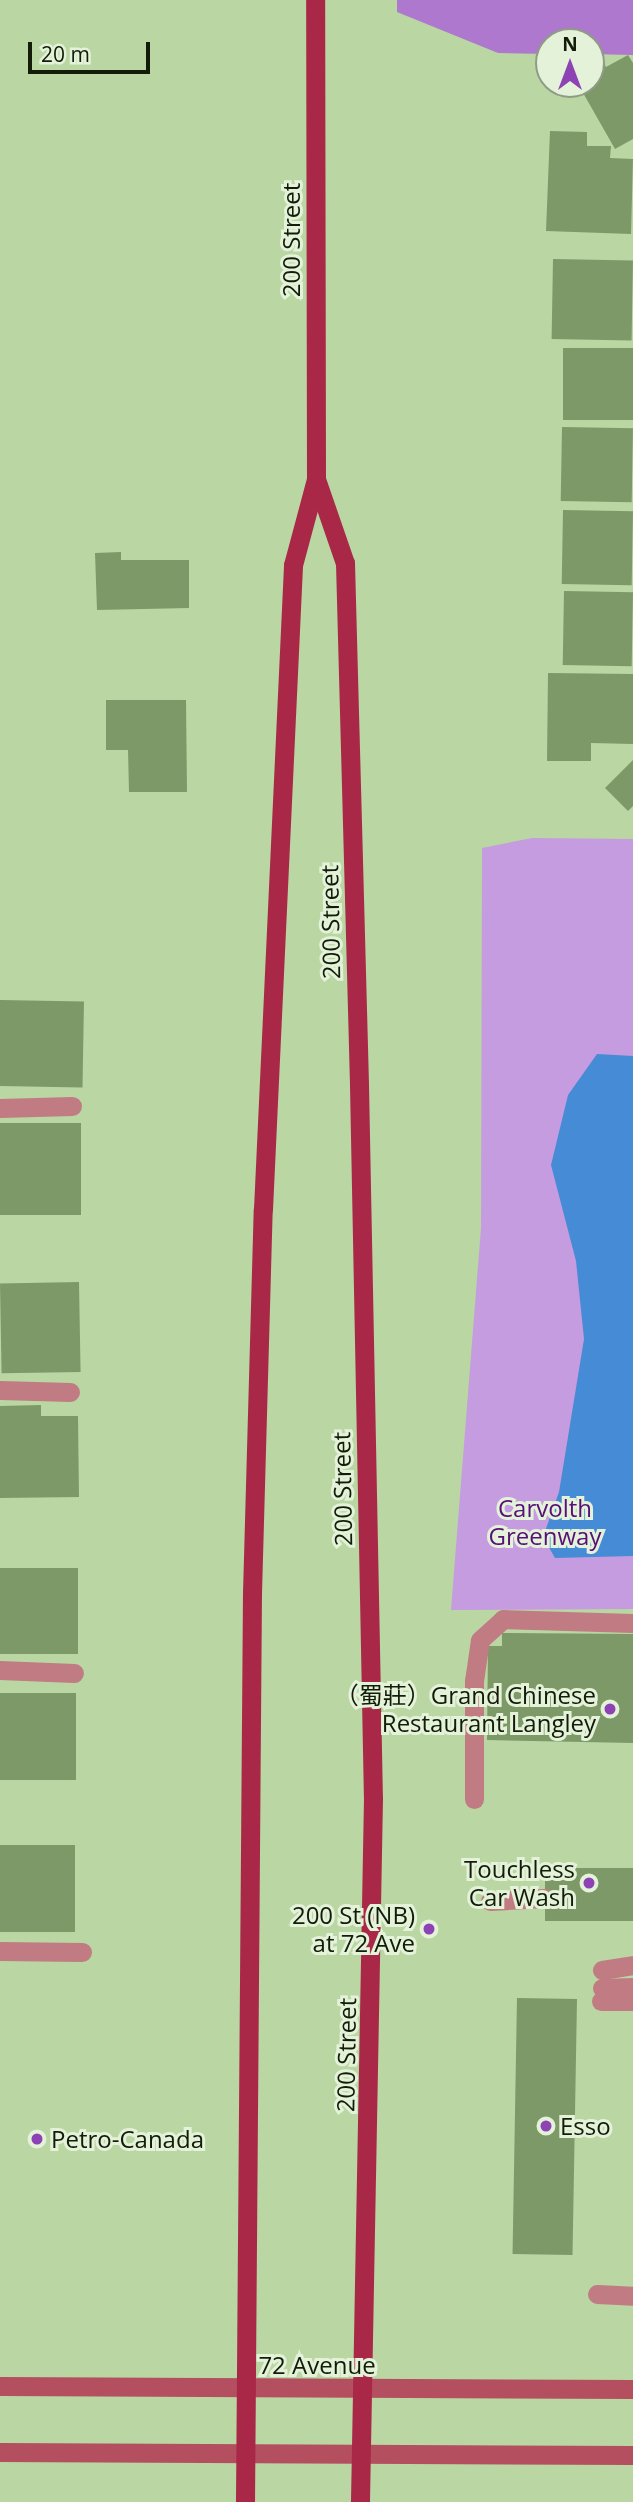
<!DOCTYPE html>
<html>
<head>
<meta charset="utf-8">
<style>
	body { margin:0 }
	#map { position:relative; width:633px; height:2502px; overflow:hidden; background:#b9d6a3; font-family:"Open Sans","Noto Sans SC",sans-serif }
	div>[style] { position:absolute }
	.green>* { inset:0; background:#c59cdf }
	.forest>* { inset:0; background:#ad78cd }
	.water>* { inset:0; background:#458bd6 }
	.building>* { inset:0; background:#7d9968; transform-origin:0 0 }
	.service>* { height:19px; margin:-9.5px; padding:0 9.5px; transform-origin:9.5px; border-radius:9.5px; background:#c07b83 }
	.secondary>* { height:19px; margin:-9.5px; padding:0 9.5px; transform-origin:9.5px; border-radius:9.5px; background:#b44f60 }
	.primary>* { height:19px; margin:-9.5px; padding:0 9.5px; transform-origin:9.5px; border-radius:9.5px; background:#a92847 }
	.dots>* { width:19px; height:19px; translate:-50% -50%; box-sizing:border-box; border:4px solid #e3f2d8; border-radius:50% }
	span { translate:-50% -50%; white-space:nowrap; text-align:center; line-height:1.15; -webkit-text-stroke:6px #e3f2d8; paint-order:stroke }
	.street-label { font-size:24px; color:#121c09 }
	.park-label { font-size:24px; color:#580f78 }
	.poi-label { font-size:24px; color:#121c09 }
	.right { translate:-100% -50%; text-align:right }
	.left { translate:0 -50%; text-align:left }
	.north { position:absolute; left:535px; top:28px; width:70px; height:70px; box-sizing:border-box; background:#e3f2d8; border:2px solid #8f9c85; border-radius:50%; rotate:0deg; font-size:19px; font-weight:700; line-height:28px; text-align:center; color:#121c09 }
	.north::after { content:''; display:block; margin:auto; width:24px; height:32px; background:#8e43b5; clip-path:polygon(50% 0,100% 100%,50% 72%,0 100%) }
	.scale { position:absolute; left:28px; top:42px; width:122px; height:32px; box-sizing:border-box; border:4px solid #121c09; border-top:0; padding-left:9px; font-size:21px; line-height:24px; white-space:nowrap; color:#121c09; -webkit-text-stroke:5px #e3f2d8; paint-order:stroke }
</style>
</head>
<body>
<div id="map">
	<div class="green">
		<i style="clip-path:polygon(532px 838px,633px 839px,633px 1609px,451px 1610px,481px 1228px,482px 848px)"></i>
	</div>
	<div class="forest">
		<i style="clip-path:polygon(397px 0,633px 0,633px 55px,591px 54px,591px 42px,549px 42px,549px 54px,498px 53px,397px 12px)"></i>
	</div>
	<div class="water">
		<i style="clip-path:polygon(597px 1054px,633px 1056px,633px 1556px,555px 1558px,543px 1537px,559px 1492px,584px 1339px,576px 1261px,551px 1165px,568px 1095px)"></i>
	</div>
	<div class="building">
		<i style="clip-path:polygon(628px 55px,633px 63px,633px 139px,615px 149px,578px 84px,591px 84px,591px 68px,603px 61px,606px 67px)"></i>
		<i style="clip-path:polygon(550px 131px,587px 132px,587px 146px,611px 146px,610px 158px,633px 159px,631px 234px,546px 231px)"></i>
		<i style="left:553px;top:259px;width:80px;height:80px;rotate:1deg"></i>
		<i style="left:563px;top:348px;width:70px;height:72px"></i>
		<i style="left:562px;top:427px;width:71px;height:74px;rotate:1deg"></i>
		<i style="left:563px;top:510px;width:70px;height:74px;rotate:1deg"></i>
		<i style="clip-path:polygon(121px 552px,121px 560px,189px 560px,189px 608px,97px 610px,95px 553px)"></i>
		<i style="left:564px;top:591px;width:69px;height:74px;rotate:1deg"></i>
		<i style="clip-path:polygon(548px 673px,633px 674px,633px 744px,591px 743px,591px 761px,547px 761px)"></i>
		<i style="clip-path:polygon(106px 700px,186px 700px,187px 792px,129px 792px,128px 750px,106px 750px)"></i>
		<i style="clip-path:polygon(633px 760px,633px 806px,628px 811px,605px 788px)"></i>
		<i style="left:0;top:1000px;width:84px;height:86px;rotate:1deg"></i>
		<i style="left:0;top:1123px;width:81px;height:92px"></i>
		<i style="left:79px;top:1282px;width:90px;height:79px;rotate:89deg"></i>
		<i style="clip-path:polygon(41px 1405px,41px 1416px,78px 1416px,79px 1497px,0 1498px,0 1406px)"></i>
		<i style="left:0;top:1568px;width:78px;height:86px"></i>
		<i style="clip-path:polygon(502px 1633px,633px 1634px,633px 1743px,487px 1740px,488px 1646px,502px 1646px)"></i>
		<i style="left:0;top:1693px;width:76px;height:87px"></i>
		<i style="left:75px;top:1845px;width:87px;height:75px;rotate:90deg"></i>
		<i style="left:545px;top:1868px;width:88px;height:53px"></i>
		<i style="left:517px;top:1998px;width:60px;height:256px;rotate:1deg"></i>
	</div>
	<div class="service">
		<i style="left:0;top:1108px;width:72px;rotate:-1.6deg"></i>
		<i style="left:0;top:1390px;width:70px;rotate:1.6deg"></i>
		<i style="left:0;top:1670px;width:74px;rotate:2.3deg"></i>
		<i style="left:474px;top:1799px;width:118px;rotate:-90deg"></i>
		<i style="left:474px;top:1681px;width:41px;rotate:-81.7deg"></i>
		<i style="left:480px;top:1640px;width:31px;rotate:-42deg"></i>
		<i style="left:503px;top:1619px;width:130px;rotate:1.8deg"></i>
		<i style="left:490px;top:1901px;width:55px;rotate:-3.1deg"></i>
		<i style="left:0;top:1951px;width:82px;rotate:0.7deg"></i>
		<i style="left:602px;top:1970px;width:31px;rotate:-9deg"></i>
		<i style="left:602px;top:1988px;width:31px;rotate:-2deg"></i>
		<i style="left:601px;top:2001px;width:32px"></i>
		<i style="left:597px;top:2294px;width:36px;rotate:3deg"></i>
	</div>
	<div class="secondary">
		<i style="left:0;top:2386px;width:633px;rotate:0.27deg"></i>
		<i style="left:0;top:2452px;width:633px;rotate:0.27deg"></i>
	</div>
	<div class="primary">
		<i style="left:316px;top:479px;width:89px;rotate:71deg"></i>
		<i style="left:345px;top:563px;width:522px;rotate:88.46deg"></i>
		<i style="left:359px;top:1085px;width:713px;rotate:88.88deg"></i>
		<i style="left:373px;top:1798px;width:704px;rotate:91.06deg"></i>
		<i style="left:245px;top:2502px;width:909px;rotate:-89.56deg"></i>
		<i style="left:252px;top:1593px;width:384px;rotate:-88.4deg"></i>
		<i style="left:263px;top:1209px;width:645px;rotate:-87.33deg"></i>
		<i style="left:293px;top:565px;width:89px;rotate:-75deg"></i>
		<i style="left:316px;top:479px;width:479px;rotate:-90.1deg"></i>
	</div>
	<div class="dots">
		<i style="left:610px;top:1709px;background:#8e43b5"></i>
		<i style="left:589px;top:1883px;background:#8e43b5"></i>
		<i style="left:429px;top:1929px;background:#8e43b5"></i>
		<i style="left:546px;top:2126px;background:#8e43b5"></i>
		<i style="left:37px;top:2139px;background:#8e43b5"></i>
	</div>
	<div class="street-label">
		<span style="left:291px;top:240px;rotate:-90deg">200 Street</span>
		<span style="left:330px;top:922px;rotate:-91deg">200 Street</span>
		<span style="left:342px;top:1489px;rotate:-91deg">200 Street</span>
		<span style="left:346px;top:2055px;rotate:-89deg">200 Street</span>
		<span style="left:317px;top:2365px">72 Avenue</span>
	</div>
	<div class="park-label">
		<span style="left:545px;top:1522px">Carvolth<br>Greenway</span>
	</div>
	<div class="poi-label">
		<span class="right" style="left:596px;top:1709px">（蜀莊）Grand Chinese<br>Restaurant Langley</span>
		<span class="right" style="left:575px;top:1883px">Touchless<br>Car Wash</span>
		<span class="right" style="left:415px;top:1929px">200 St (NB)<br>at 72 Ave</span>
		<span class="left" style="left:560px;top:2126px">Esso</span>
		<span class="left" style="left:51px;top:2139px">Petro-Canada</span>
	</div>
	<div class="north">N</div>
	<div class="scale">20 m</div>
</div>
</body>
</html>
